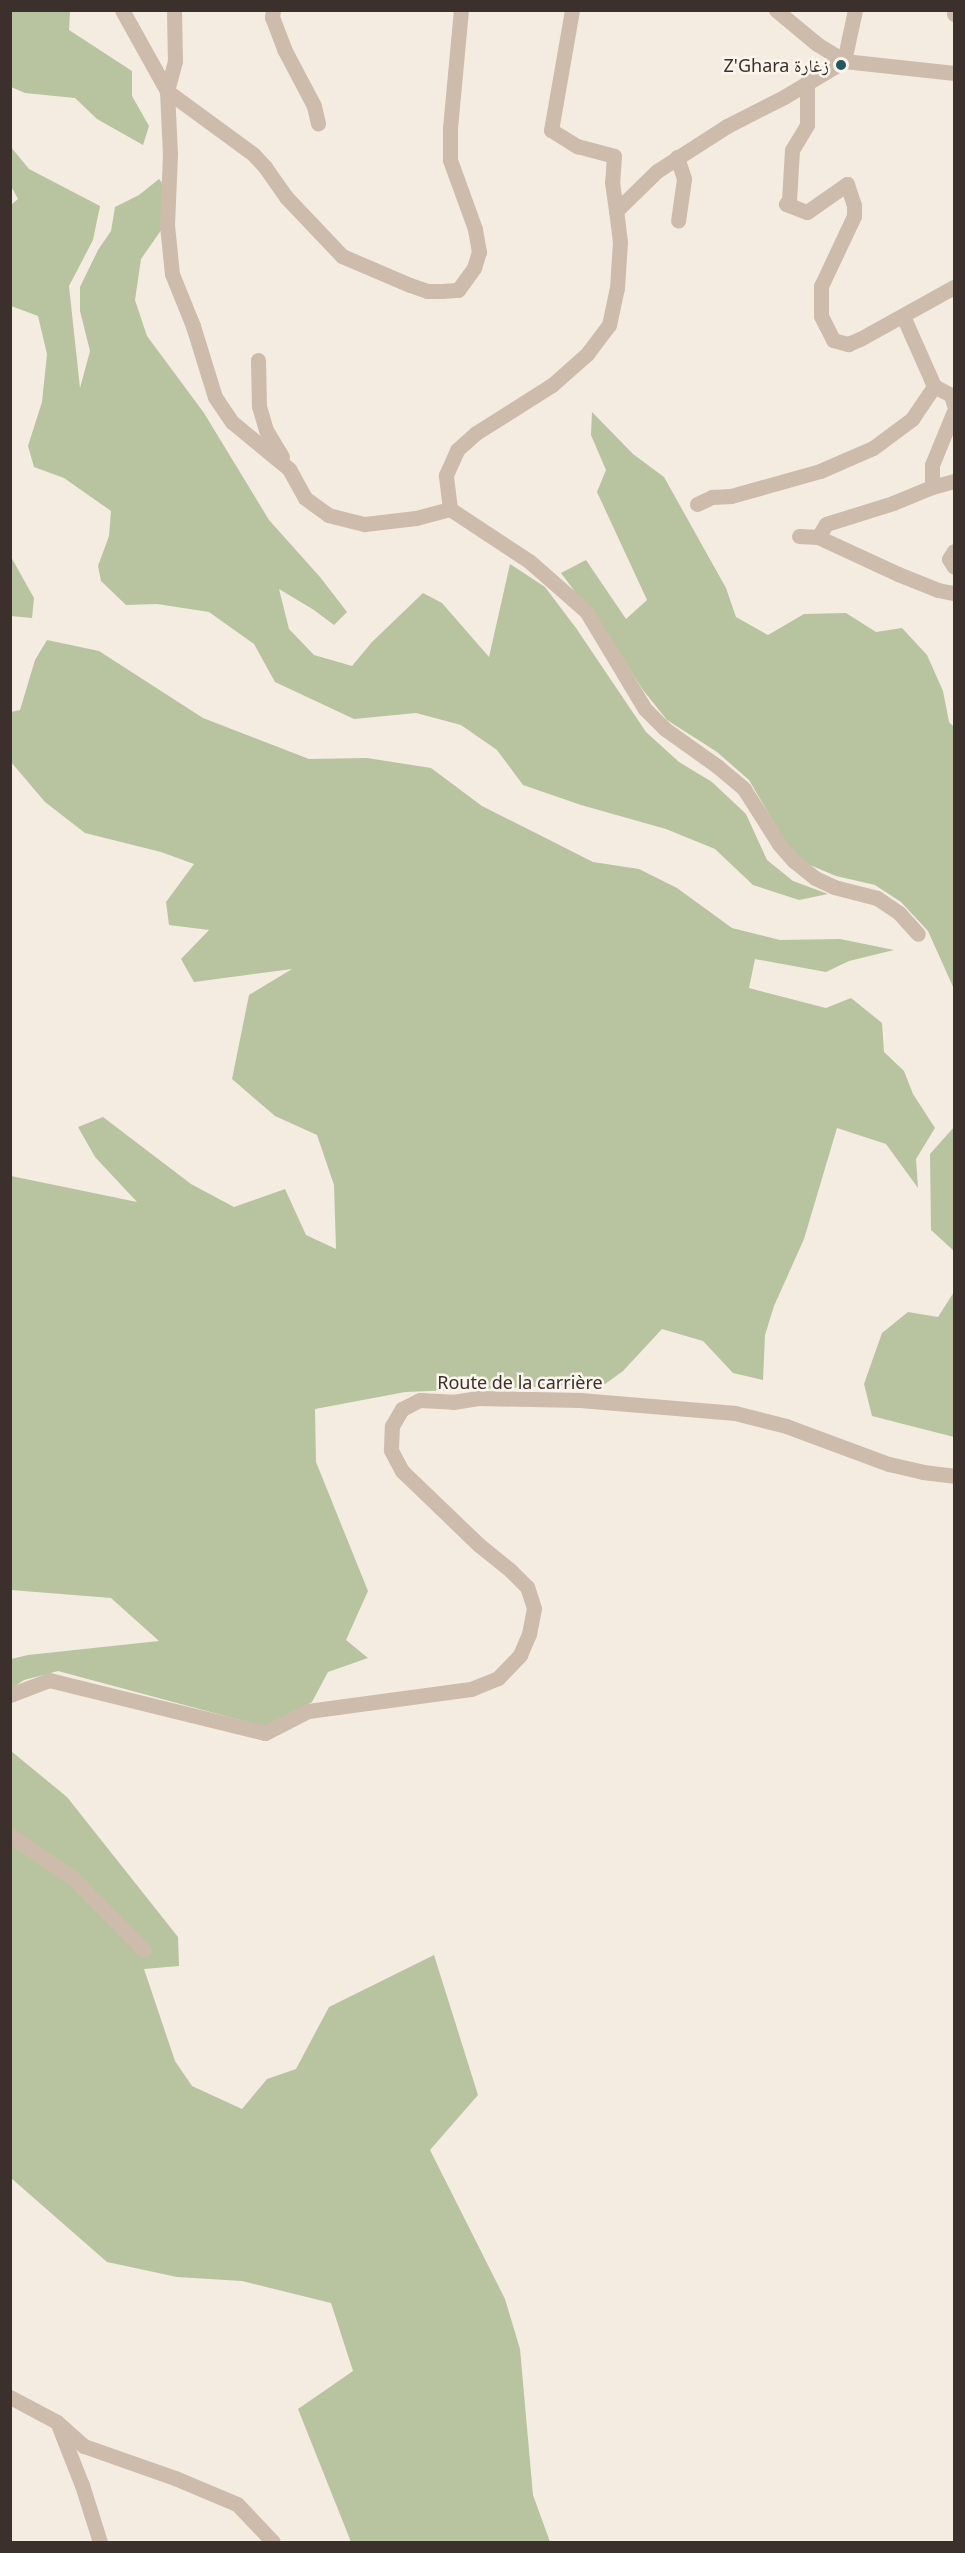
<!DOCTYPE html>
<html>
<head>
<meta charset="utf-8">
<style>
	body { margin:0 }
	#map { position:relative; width:965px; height:2553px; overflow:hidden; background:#f4ebe1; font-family:"Noto Sans","Noto Naskh Arabic",sans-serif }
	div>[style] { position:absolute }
	.green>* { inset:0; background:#b8c4a0 }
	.minor>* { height:15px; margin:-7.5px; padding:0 7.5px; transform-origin:7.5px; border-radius:7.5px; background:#cdbbac }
	.dots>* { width:16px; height:16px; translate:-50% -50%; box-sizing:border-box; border:3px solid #fbf5ee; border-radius:50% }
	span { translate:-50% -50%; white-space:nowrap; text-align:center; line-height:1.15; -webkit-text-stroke:5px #fbf5ee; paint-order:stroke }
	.poi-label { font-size:18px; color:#3b302b }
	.right { translate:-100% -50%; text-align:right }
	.street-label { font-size:18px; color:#3b302b }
	.frame { position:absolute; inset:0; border:12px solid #3b302b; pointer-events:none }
</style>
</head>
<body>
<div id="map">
	<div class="green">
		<i style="clip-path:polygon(11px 10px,70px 11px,69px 30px,132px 71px,132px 96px,149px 126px,143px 145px,97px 119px,75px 98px,25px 93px,11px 87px)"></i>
		<i style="clip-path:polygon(10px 146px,29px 169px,100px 206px,93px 240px,69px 286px,80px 388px,90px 351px,80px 311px,80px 287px,98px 250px,111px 231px,115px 207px,139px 195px,159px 179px,166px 188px,169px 219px,141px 259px,135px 300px,147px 336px,204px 413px,269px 520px,320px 577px,347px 612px,334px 625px,314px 610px,279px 589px,289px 629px,314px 655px,352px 666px,372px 642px,423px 593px,442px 603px,489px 657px,510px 564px,545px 587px,576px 628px,646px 732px,679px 762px,712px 782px,746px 814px,767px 860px,793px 881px,828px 894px,799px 900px,753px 885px,715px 849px,666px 829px,581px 805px,523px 785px,497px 750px,461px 725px,416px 713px,354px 719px,275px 682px,254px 644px,209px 612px,157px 604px,126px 605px,101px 581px,98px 566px,109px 536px,111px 511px,64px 478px,34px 467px,28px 446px,42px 402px,47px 354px,38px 316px,11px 306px,11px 205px,18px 199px,11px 186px)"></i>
		<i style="clip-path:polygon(592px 412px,633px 454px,664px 477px,726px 588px,736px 617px,768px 635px,804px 614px,846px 613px,876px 632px,902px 628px,927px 655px,943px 691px,949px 722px,954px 727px,954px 989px,928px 931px,901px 902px,875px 885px,836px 876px,810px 865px,788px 847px,749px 780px,717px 752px,667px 720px,643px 690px,609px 637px,561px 573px,586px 560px,626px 619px,647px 600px,597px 492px,606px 470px,591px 435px)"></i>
		<i style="clip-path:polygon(11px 557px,34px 598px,32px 618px,11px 616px)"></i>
		<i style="clip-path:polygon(47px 640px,99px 651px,203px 718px,309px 759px,367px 758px,431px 768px,482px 806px,593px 862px,639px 869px,677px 888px,732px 928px,780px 940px,840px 939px,894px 950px,849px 961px,826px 972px,755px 959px,749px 988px,826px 1008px,851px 998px,882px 1023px,884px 1052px,904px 1071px,913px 1094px,935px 1128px,916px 1159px,918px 1188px,886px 1144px,837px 1128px,804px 1239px,774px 1306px,765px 1335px,763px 1380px,733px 1373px,703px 1341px,662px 1329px,623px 1371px,605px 1384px,405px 1392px,315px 1409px,316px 1462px,368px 1591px,346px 1640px,368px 1658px,328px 1672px,312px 1702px,266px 1727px,58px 1671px,24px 1680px,11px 1689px,11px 1659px,28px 1655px,159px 1641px,111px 1598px,11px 1590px,11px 1176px,137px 1202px,95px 1157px,78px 1127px,103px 1117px,191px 1184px,234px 1207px,285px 1189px,306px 1235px,336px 1249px,334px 1185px,317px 1135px,275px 1116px,232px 1079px,249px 995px,292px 969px,194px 982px,181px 959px,209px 930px,169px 925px,166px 902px,194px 864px,161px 852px,85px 833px,45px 802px,11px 762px,11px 712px,20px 710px,35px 660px)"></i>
		<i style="clip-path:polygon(954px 1127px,954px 1251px,931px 1230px,930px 1154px)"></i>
		<i style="clip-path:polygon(954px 1292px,954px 1437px,872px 1416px,864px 1384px,882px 1333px,908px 1312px,938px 1317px)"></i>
		<i style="clip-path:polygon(11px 1751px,67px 1797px,178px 1937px,179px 1966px,144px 1969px,175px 2061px,192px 2086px,242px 2109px,267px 2079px,296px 2069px,329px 2007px,434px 1955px,478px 2095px,430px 2150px,505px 2299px,520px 2349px,533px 2495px,550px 2542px,351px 2542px,298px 2409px,353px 2371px,331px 2303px,242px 2281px,177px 2277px,107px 2262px,11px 2178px)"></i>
	</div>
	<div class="minor">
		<i style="left:122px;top:10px;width:93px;rotate:60.9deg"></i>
		<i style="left:167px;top:91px;width:63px;rotate:87.3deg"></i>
		<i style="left:170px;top:154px;width:71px;rotate:92.4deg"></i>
		<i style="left:167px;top:225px;width:49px;rotate:84.2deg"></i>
		<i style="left:172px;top:274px;width:56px;rotate:68deg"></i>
		<i style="left:193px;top:326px;width:74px;rotate:72.8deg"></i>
		<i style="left:215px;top:397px;width:30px;rotate:56deg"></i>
		<i style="left:232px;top:422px;width:74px;rotate:39.5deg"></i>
		<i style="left:289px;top:469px;width:33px;rotate:61deg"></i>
		<i style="left:305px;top:498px;width:29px;rotate:36deg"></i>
		<i style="left:328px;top:515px;width:38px;rotate:14deg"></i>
		<i style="left:365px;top:524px;width:51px;rotate:-6.7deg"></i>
		<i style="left:416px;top:518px;width:35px;rotate:-15deg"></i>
		<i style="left:450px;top:509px;width:34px;rotate:-97deg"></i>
		<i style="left:446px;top:475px;width:27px;rotate:-66deg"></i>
		<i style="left:457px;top:450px;width:25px;rotate:-42deg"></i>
		<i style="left:476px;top:433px;width:90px;rotate:-32.3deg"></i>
		<i style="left:552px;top:385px;width:47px;rotate:-41.5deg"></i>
		<i style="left:587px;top:354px;width:36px;rotate:-53deg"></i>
		<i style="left:609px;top:325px;width:38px;rotate:-78deg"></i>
		<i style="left:617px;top:288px;width:46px;rotate:-86.3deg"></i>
		<i style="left:620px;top:242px;width:31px;rotate:-97deg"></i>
		<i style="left:616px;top:211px;width:57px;rotate:-44.3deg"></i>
		<i style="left:657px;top:171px;width:83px;rotate:-32.7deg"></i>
		<i style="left:727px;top:126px;width:64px;rotate:-27deg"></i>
		<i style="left:784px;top:97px;width:70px;rotate:-31deg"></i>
		<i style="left:174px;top:10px;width:51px;rotate:88.9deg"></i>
		<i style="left:175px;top:61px;width:31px;rotate:105deg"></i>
		<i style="left:167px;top:91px;width:107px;rotate:36.2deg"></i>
		<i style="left:253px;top:154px;width:18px;rotate:47deg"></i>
		<i style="left:265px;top:167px;width:37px;rotate:55deg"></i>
		<i style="left:286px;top:197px;width:81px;rotate:46.5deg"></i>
		<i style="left:342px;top:256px;width:74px;rotate:23.1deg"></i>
		<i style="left:410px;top:285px;width:18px;rotate:19deg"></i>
		<i style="left:427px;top:291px;width:15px"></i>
		<i style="left:442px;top:291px;width:16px;rotate:-4deg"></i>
		<i style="left:458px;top:290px;width:27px;rotate:-54deg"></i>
		<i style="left:474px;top:268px;width:17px;rotate:-73deg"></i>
		<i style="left:479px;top:252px;width:23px;rotate:-100deg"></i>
		<i style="left:475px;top:229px;width:73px;rotate:-109.9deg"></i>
		<i style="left:450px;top:160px;width:32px;rotate:-90deg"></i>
		<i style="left:450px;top:128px;width:119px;rotate:-84.7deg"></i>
		<i style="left:273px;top:10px;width:7px;rotate:98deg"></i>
		<i style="left:272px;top:17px;width:34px;rotate:69deg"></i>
		<i style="left:284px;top:49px;width:64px;rotate:62.2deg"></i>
		<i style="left:314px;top:106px;width:18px;rotate:77deg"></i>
		<i style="left:572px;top:10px;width:122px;rotate:99.9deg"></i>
		<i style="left:551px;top:130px;width:31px;rotate:32deg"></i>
		<i style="left:577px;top:146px;width:38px;rotate:15deg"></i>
		<i style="left:614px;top:156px;width:26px;rotate:94deg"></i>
		<i style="left:612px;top:182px;width:29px;rotate:82deg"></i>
		<i style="left:776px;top:10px;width:53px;rotate:39.7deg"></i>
		<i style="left:817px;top:44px;width:32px;rotate:32deg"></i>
		<i style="left:844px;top:61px;width:111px;rotate:6.2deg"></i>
		<i style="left:954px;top:10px;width:4px;rotate:90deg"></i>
		<i style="left:844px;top:61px;width:52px;rotate:-77.8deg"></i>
		<i style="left:807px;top:82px;width:43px;rotate:90deg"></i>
		<i style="left:807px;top:125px;width:29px;rotate:121deg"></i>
		<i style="left:792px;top:150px;width:50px;rotate:93.4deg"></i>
		<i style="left:789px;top:200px;width:5px;rotate:127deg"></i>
		<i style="left:786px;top:204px;width:22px;rotate:21deg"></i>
		<i style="left:807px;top:212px;width:49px;rotate:-35deg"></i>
		<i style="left:847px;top:184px;width:22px;rotate:72deg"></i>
		<i style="left:854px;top:205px;width:11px;rotate:90deg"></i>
		<i style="left:854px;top:216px;width:77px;rotate:115.2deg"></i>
		<i style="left:821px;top:286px;width:30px;rotate:90deg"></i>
		<i style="left:821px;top:316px;width:27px;rotate:63deg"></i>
		<i style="left:833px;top:340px;width:16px;rotate:15deg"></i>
		<i style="left:848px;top:344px;width:13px;rotate:-23deg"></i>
		<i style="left:860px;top:339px;width:107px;rotate:-29deg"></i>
		<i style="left:677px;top:157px;width:23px;rotate:72deg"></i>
		<i style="left:684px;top:179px;width:42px;rotate:98.1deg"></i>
		<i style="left:903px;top:316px;width:77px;rotate:66.1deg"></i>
		<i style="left:934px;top:386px;width:19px;rotate:28deg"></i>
		<i style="left:951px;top:395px;width:10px;rotate:73deg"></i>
		<i style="left:258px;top:360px;width:46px;rotate:88.8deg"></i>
		<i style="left:259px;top:406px;width:25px;rotate:74deg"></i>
		<i style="left:266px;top:430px;width:31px;rotate:59deg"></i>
		<i style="left:954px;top:411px;width:58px;rotate:112.2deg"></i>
		<i style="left:932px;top:465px;width:22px;rotate:90deg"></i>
		<i style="left:932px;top:487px;width:23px;rotate:-15deg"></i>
		<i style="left:697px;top:504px;width:17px;rotate:-25deg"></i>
		<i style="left:712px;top:497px;width:19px;rotate:-3deg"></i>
		<i style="left:731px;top:496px;width:92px;rotate:-15.7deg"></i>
		<i style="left:820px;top:471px;width:58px;rotate:-23.5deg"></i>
		<i style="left:873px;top:448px;width:49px;rotate:-36.6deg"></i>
		<i style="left:912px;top:419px;width:40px;rotate:-56deg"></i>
		<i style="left:450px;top:509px;width:95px;rotate:33.4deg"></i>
		<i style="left:529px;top:561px;width:76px;rotate:41.3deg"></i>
		<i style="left:586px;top:611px;width:114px;rotate:59deg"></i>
		<i style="left:645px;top:709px;width:28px;rotate:45deg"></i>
		<i style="left:665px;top:729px;width:64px;rotate:35.4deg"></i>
		<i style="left:717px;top:766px;width:35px;rotate:40deg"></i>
		<i style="left:744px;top:789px;width:65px;rotate:57.5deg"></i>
		<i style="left:779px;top:844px;width:23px;rotate:49deg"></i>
		<i style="left:794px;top:861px;width:27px;rotate:39deg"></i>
		<i style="left:815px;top:878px;width:21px;rotate:25deg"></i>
		<i style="left:834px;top:887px;width:44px;rotate:14.3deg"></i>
		<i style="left:877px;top:898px;width:27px;rotate:34deg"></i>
		<i style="left:899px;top:913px;width:28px;rotate:48deg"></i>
		<i style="left:799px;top:536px;width:19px;rotate:3deg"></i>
		<i style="left:818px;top:537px;width:15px;rotate:-58deg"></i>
		<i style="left:826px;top:524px;width:70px;rotate:-17.4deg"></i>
		<i style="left:893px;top:503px;width:42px;rotate:-22.3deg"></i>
		<i style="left:818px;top:537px;width:88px;rotate:24.8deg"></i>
		<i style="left:898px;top:574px;width:43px;rotate:21.8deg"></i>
		<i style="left:938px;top:590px;width:16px;rotate:11deg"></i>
		<i style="left:954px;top:551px;width:9px;rotate:122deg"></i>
		<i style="left:949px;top:559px;width:9px;rotate:58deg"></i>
		<i style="left:10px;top:1695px;width:42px;rotate:-21deg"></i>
		<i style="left:49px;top:1680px;width:222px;rotate:13.8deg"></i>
		<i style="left:265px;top:1733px;width:48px;rotate:-27.1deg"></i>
		<i style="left:308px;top:1711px;width:164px;rotate:-7.7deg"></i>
		<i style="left:471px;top:1689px;width:29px;rotate:-22deg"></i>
		<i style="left:498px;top:1678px;width:32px;rotate:-46deg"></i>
		<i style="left:520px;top:1655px;width:23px;rotate:-67deg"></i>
		<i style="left:529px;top:1634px;width:26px;rotate:-79deg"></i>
		<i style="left:534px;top:1608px;width:22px;rotate:-108deg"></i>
		<i style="left:527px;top:1587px;width:24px;rotate:-135deg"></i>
		<i style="left:510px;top:1570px;width:40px;rotate:-141deg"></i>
		<i style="left:479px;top:1545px;width:107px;rotate:-136.1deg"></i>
		<i style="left:402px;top:1471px;width:24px;rotate:-118deg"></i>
		<i style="left:391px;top:1450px;width:24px;rotate:-88deg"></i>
		<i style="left:392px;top:1426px;width:20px;rotate:-60deg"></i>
		<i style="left:402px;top:1409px;width:20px;rotate:-27deg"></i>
		<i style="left:420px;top:1400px;width:33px;rotate:3deg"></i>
		<i style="left:453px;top:1402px;width:24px;rotate:-9deg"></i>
		<i style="left:477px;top:1398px;width:103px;rotate:1.1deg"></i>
		<i style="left:580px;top:1400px;width:156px;rotate:4.8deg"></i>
		<i style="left:735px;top:1413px;width:53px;rotate:14.3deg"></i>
		<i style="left:786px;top:1426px;width:110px;rotate:20.3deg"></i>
		<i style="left:889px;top:1464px;width:35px;rotate:13deg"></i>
		<i style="left:923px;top:1472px;width:31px;rotate:7deg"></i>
		<i style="left:10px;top:1835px;width:76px;rotate:34.3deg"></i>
		<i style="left:73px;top:1878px;width:101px;rotate:45.4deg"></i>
		<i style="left:10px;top:2397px;width:53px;rotate:28deg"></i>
		<i style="left:57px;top:2422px;width:36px;rotate:42deg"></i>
		<i style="left:84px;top:2446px;width:96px;rotate:19.4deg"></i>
		<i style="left:175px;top:2478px;width:67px;rotate:22.8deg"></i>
		<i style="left:237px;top:2504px;width:52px;rotate:46.5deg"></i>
		<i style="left:59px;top:2427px;width:62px;rotate:68.4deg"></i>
		<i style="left:82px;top:2485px;width:60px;rotate:72.5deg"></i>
	</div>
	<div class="dots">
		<i style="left:841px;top:65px;background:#1f5a5e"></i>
	</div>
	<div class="poi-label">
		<span class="right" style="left:829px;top:65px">Z'Ghara زغارة</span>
	</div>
	<div class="street-label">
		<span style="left:520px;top:1382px">Route de la carrière</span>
	</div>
	<div class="frame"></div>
</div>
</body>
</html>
